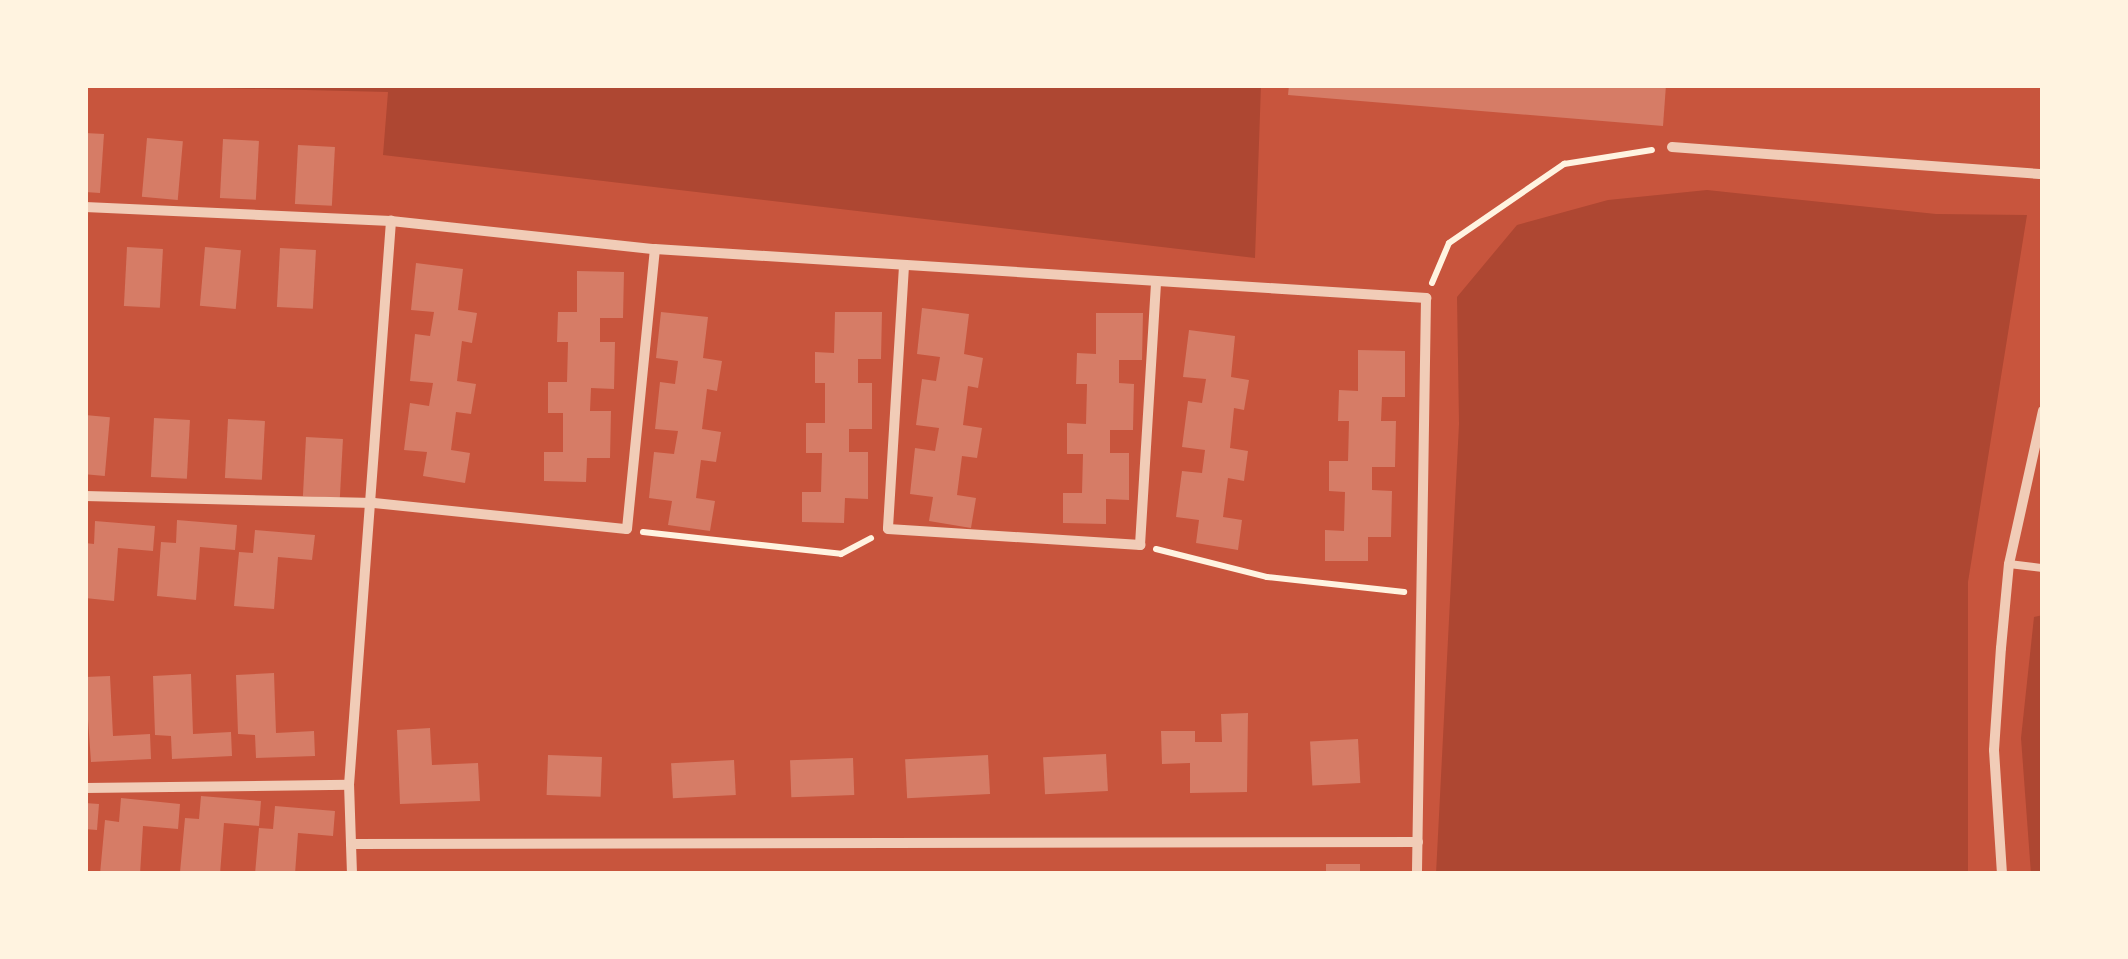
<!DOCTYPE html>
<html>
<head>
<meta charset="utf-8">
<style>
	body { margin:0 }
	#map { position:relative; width:2128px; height:959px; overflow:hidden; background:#c8553d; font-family:Ubuntu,sans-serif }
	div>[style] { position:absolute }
	.green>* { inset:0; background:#ae4732 }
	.building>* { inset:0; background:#d67c66; transform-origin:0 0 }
	.path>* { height:6px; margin:-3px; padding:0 3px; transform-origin:3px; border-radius:3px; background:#fff3e0 }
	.service>* { height:8px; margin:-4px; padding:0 4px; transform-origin:4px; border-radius:4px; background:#f1ccb7 }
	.minor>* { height:10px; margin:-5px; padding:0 5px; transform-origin:5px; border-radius:5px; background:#f1ccb7 }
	span { translate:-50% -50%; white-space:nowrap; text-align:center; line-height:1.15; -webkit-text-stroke:10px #fff3e0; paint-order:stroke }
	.frame { position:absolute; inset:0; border:88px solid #fff3e0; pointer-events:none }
</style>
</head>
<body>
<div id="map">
	<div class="green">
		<i style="clip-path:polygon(92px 85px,1261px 85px,1255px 258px,383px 155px,388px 92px)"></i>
		<i style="clip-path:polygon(1707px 190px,1936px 214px,2027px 215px,1968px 582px,1968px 874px,1436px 874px,1459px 424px,1457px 297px,1517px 225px,1608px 200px)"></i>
		<i style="clip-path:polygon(2043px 615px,2043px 874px,2031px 874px,2021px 738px,2034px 617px)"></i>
	</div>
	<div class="building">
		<i style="clip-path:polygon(1289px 85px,1666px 85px,1663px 126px,1288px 95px)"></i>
		<i style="clip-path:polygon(85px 133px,104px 134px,100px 193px,85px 192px)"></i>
		<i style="left:147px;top:138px;width:36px;height:59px;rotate:5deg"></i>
		<i style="left:223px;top:139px;width:36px;height:59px;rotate:3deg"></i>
		<i style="left:298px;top:145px;width:37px;height:59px;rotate:3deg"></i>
		<i style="left:127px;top:247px;width:36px;height:59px;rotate:3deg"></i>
		<i style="left:205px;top:247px;width:36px;height:59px;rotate:5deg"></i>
		<i style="left:280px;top:248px;width:36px;height:59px;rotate:3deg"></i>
		<i style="clip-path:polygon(416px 263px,463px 269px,458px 310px,477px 313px,472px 343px,462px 341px,457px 381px,476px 384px,471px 414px,456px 412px,451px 450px,470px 453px,465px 483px,423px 476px,427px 452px,404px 450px,410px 403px,429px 406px,433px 383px,410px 381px,415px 334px,430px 336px,434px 312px,411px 310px)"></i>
		<i style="clip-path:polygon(577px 271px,624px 272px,623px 318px,600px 318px,600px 342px,615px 342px,614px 389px,591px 388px,590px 411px,611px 411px,610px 458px,587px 458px,586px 482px,544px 481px,544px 452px,563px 452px,563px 413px,548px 413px,548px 382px,567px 382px,568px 342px,557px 342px,558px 312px,577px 312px)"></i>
		<i style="clip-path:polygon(922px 308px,969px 314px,964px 354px,983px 358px,978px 388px,968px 386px,963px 425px,982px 428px,977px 458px,962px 456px,957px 495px,976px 498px,971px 528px,929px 521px,933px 497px,910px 494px,915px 448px,935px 451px,939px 428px,916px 425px,922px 379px,936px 381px,940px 357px,917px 354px)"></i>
		<i style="clip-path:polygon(661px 312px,708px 317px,703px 358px,722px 361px,717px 391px,707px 389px,702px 429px,721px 432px,716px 462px,701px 460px,696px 498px,715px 501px,710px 531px,668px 525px,672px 501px,649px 498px,654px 452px,674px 454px,678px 431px,655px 429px,660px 382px,675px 384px,678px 361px,656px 358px)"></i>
		<i style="clip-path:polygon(835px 312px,882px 312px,881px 359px,858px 359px,858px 383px,872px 383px,872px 429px,849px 429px,849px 452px,868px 452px,868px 499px,845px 498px,844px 523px,802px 522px,802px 492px,821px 492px,822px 453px,806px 453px,806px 423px,825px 423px,825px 383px,815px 383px,815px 352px,834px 353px)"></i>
		<i style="clip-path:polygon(1096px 313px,1143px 313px,1142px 360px,1119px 360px,1119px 383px,1134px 384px,1133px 430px,1110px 430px,1110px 453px,1129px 453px,1129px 500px,1106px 499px,1106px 524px,1063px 523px,1063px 493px,1082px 493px,1083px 454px,1067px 454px,1067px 423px,1086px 424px,1087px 384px,1076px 384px,1077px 353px,1096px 354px)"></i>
		<i style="clip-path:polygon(1189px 330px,1235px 336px,1231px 377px,1249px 380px,1244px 410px,1234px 408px,1230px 448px,1248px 451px,1244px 481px,1228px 478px,1223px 517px,1242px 520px,1238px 550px,1196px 543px,1199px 520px,1176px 517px,1182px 471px,1202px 473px,1205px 450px,1182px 447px,1188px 401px,1202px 403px,1206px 379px,1183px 377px)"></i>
		<i style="clip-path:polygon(1358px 350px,1405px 351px,1405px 397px,1382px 397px,1381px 421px,1396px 421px,1395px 467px,1372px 467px,1372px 490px,1392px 491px,1391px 537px,1368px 537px,1368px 561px,1325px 561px,1325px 530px,1344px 531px,1345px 492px,1329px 491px,1329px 461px,1348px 461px,1349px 421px,1338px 421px,1339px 390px,1358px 391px)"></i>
		<i style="left:85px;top:415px;width:25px;height:59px;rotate:5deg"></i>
		<i style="left:154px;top:418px;width:36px;height:59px;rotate:3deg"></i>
		<i style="left:228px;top:419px;width:37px;height:59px;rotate:3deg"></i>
		<i style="left:306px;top:437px;width:37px;height:59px;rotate:3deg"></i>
		<i style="clip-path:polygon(177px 520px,237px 525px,235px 550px,200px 547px,196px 600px,157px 596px,161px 542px,176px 543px)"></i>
		<i style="clip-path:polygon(95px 521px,155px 526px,153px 551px,118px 548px,114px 601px,85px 598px,85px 543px,94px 544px)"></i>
		<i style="clip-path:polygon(255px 530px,315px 535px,312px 560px,278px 557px,274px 609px,234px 606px,239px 552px,253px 553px)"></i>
		<i style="clip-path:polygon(274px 673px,276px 733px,314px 731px,315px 756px,256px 758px,255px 735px,238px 734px,236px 675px)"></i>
		<i style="clip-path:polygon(191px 674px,193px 734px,231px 732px,232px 756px,172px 759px,171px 736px,155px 735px,153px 676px)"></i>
		<i style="clip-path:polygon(110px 676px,113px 736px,150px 734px,151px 759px,91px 762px,85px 677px)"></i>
		<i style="clip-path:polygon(1248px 713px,1247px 792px,1190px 793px,1190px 763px,1162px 764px,1161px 731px,1195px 731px,1195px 742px,1222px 742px,1221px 714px)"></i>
		<i style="clip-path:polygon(430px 728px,432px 765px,478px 763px,480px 801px,400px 804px,397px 730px)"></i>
		<i style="left:1358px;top:739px;width:44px;height:48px;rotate:87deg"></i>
		<i style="left:1106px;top:754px;width:37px;height:63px;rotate:87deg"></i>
		<i style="left:548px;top:755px;width:54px;height:40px;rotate:2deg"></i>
		<i style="left:988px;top:755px;width:39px;height:83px;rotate:87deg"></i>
		<i style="left:853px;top:758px;width:37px;height:63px;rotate:88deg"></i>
		<i style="left:734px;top:760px;width:35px;height:63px;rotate:87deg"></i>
		<i style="clip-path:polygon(201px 796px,261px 801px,259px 826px,224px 823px,220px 874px,180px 872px,185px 818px,199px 819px)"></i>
		<i style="clip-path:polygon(121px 798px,180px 804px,178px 829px,143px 826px,140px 874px,100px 874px,105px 820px,119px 822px)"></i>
		<i style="clip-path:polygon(85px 803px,99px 804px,97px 830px,85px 829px)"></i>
		<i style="clip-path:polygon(275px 806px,335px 811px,333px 836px,298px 833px,295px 874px,255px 874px,259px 828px,273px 829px)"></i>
		<i style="left:1360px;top:864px;width:10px;height:34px;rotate:90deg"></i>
	</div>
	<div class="path">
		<i style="left:1432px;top:283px;width:43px;rotate:-67deg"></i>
		<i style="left:1449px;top:243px;width:140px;rotate:-34.5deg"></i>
		<i style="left:1564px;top:164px;width:89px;rotate:-9deg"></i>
		<i style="left:643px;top:532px;width:199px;rotate:6.3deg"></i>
		<i style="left:841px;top:554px;width:34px;rotate:-28deg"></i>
		<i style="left:1156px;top:549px;width:114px;rotate:14.2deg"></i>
		<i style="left:1267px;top:577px;width:138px;rotate:6.2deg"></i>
	</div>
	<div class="service">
		<i style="left:2009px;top:564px;width:34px;rotate:7deg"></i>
	</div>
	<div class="minor">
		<i style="left:1672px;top:147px;width:372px;rotate:4.2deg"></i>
		<i style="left:85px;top:207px;width:306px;rotate:2.6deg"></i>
		<i style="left:391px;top:221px;width:265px;rotate:6.1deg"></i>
		<i style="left:655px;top:249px;width:773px;rotate:3.64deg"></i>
		<i style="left:1426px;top:298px;width:576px;rotate:90.9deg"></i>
		<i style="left:904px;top:266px;width:263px;rotate:93.5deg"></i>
		<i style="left:888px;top:529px;width:253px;rotate:3.6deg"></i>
		<i style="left:1140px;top:545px;width:263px;rotate:-86.5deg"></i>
		<i style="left:85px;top:496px;width:289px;rotate:1.4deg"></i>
		<i style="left:374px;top:503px;width:254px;rotate:5.9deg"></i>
		<i style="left:627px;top:529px;width:281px;rotate:-84.3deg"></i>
		<i style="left:85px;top:788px;width:264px;rotate:-0.7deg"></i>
		<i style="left:351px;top:844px;width:1067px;rotate:-0.11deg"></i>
		<i style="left:352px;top:874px;width:89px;rotate:-91.9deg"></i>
		<i style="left:349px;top:785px;width:566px;rotate:-85.74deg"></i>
		<i style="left:2002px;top:874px;width:124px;rotate:-93.7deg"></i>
		<i style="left:1994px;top:750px;width:102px;rotate:-86.1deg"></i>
		<i style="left:2001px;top:648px;width:84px;rotate:-84.6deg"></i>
		<i style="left:2009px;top:564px;width:157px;rotate:-77.5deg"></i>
	</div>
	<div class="frame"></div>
</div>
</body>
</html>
